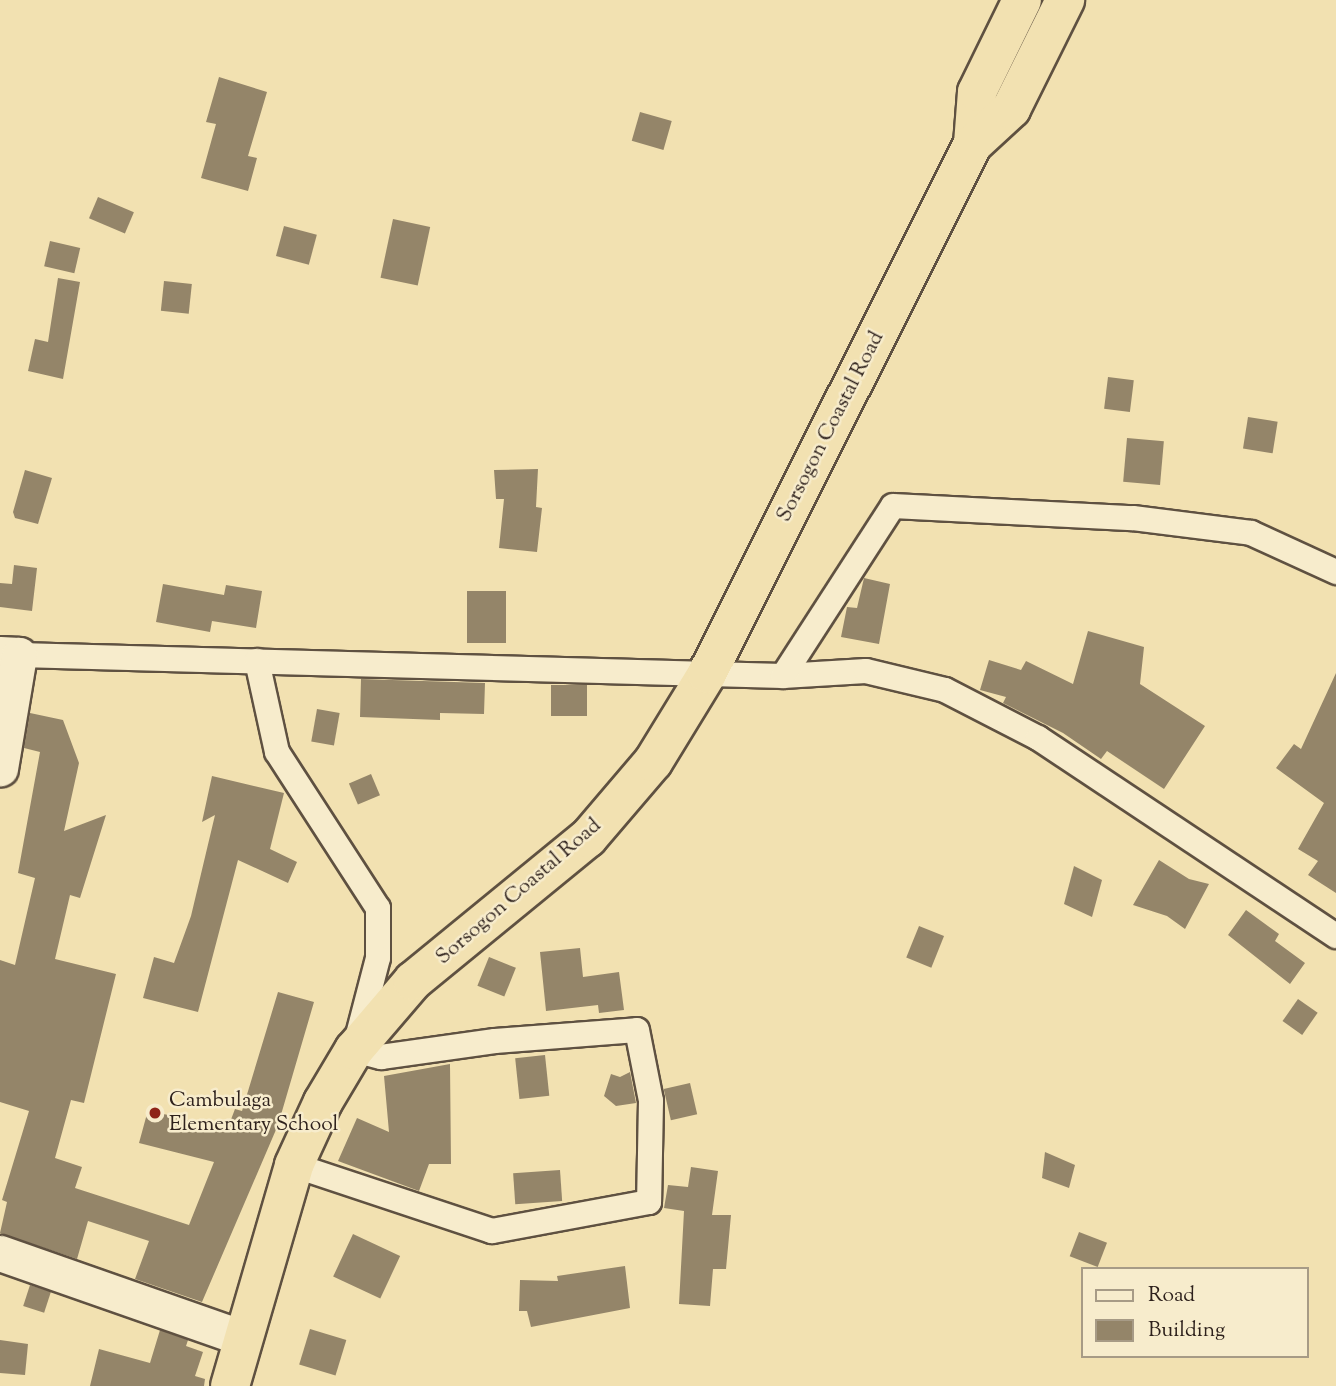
<!DOCTYPE html>
<html>
<head>
<meta charset="utf-8">
<style>
	body { margin:0 }
	#map { position:relative; width:1336px; height:1386px; overflow:hidden; background:#f2e1b1; font-family:"Sorts Mill Goudy",serif }
	div>[style] { position:absolute }
	.building>* { inset:0; background:#948569; transform-origin:0 0 }
	.roads { filter:drop-shadow(2px 0 #5f5141) drop-shadow(-2px 0 #5f5141) drop-shadow(0 2px #5f5141) drop-shadow(0 -2px #5f5141) }
	.street>* { height:24px; margin:-12px; padding:0 12px; transform-origin:12px; border-radius:12px; background:#f7eccc }
	.secondary>* { height:35px; margin:-17.5px; padding:0 17.5px; transform-origin:17.5px; border-radius:17.5px; background:#f7eccc }
	.highway>* { height:38px; margin:-19px; padding:0 19px; transform-origin:19px; border-radius:19px; background:#f2e1b1 }
	.dots>* { width:19px; height:19px; translate:-50% -50%; box-sizing:border-box; border:4px solid #f7eccc; border-radius:50% }
	span { translate:-50% -50%; white-space:nowrap; text-align:center; line-height:1.15; -webkit-text-stroke:5px #f7eccc; paint-order:stroke }
	.street-label { font-size:21px; color:#2e211c }
	.poi-label { font-size:21px; color:#2e211c }
	.left { translate:0 -50%; text-align:left }
	.legend { position:absolute; left:1081px; top:1267px; width:228px; height:91px; box-sizing:border-box; background:#f7eccc; border:2px solid #a79b86; margin:0; padding:9px 12px; list-style:none; font-size:21px; color:#2e211c }
	.legend li { display:flex; align-items:center; gap:14px; height:35px }
	.legend b { width:35px; border:2px solid #a79b86 }
</style>
</head>
<body>
<div id="map">
	<div class="building">
		<i style="clip-path:polygon(219px 77px,267px 92px,248px 156px,257px 158px,248px 191px,201px 178px,216px 124px,206px 122px)"></i>
		<i style="left:640px;top:112px;width:33px;height:30px;rotate:16deg"></i>
		<i style="left:98px;top:197px;width:39px;height:23px;rotate:23deg"></i>
		<i style="left:393px;top:219px;width:38px;height:60px;rotate:12deg"></i>
		<i style="left:284px;top:226px;width:34px;height:31px;rotate:15deg"></i>
		<i style="left:50px;top:241px;width:31px;height:26px;rotate:13deg"></i>
		<i style="clip-path:polygon(58px 278px,80px 282px,63px 379px,28px 371px,35px 339px,48px 342px)"></i>
		<i style="left:164px;top:281px;width:28px;height:30px;rotate:6deg"></i>
		<i style="left:1108px;top:377px;width:26px;height:32px;rotate:7deg"></i>
		<i style="left:1248px;top:417px;width:30px;height:32px;rotate:9deg"></i>
		<i style="left:1127px;top:438px;width:37px;height:44px;rotate:5deg"></i>
		<i style="clip-path:polygon(538px 469px,536px 507px,542px 508px,537px 552px,499px 548px,504px 499px,496px 499px,494px 470px)"></i>
		<i style="clip-path:polygon(25px 470px,52px 478px,38px 524px,15px 518px,13px 512px)"></i>
		<i style="clip-path:polygon(14px 565px,37px 568px,32px 611px,0 607px,0 583px,12px 584px)"></i>
		<i style="clip-path:polygon(864px 578px,890px 584px,879px 644px,841px 637px,847px 607px,857px 608px)"></i>
		<i style="clip-path:polygon(163px 584px,224px 595px,226px 585px,262px 591px,256px 628px,212px 621px,210px 632px,156px 622px)"></i>
		<i style="left:467px;top:591px;width:39px;height:52px"></i>
		<i style="clip-path:polygon(1088px 631px,1144px 647px,1140px 684px,1205px 726px,1164px 789px,1107px 751px,1101px 759px,1063px 733px,1003px 703px,1006px 697px,980px 690px,989px 660px,1021px 670px,1026px 661px,1073px 684px)"></i>
		<i style="clip-path:polygon(1336px 673px,1336px 893px,1308px 875px,1318px 861px,1298px 849px,1324px 803px,1276px 768px,1294px 744px,1301px 749px)"></i>
		<i style="clip-path:polygon(361px 679px,485px 683px,484px 714px,440px 713px,440px 720px,360px 717px)"></i>
		<i style="left:551px;top:685px;width:36px;height:31px"></i>
		<i style="left:317px;top:709px;width:23px;height:33px;rotate:10deg"></i>
		<i style="clip-path:polygon(30px 713px,63px 720px,79px 763px,64px 831px,106px 815px,80px 898px,70px 895px,55px 959px,116px 974px,84px 1103px,71px 1100px,55px 1158px,82px 1167px,75px 1188px,189px 1225px,214px 1162px,139px 1143px,148px 1110px,227px 1130px,235px 1109px,242px 1111px,278px 992px,314px 1002px,278px 1125px,202px 1302px,135px 1279px,149px 1241px,88px 1221px,77px 1259px,0 1233px,7px 1202px,2px 1200px,29px 1111px,0 1102px,0 960px,15px 965px,35px 878px,18px 873px,40px 752px,24px 748px)"></i>
		<i style="left:371px;top:774px;width:23px;height:24px;rotate:67deg"></i>
		<i style="clip-path:polygon(212px 776px,284px 793px,270px 849px,297px 862px,288px 883px,238px 860px,198px 1012px,143px 998px,154px 957px,174px 963px,191px 916px,215px 815px,202px 822px)"></i>
		<i style="clip-path:polygon(1159px 860px,1189px 879px,1209px 884px,1185px 929px,1167px 916px,1133px 905px)"></i>
		<i style="clip-path:polygon(1074px 866px,1102px 880px,1092px 917px,1064px 904px)"></i>
		<i style="clip-path:polygon(1246px 910px,1279px 934px,1275px 941px,1305px 963px,1290px 984px,1228px 935px)"></i>
		<i style="left:919px;top:926px;width:27px;height:34px;rotate:22deg"></i>
		<i style="clip-path:polygon(580px 948px,583px 977px,619px 972px,624px 1010px,599px 1013px,598px 1005px,546px 1011px,540px 952px)"></i>
		<i style="left:489px;top:957px;width:29px;height:31px;rotate:22deg"></i>
		<i style="left:1298px;top:999px;width:24px;height:27px;rotate:35deg"></i>
		<i style="left:545px;top:1055px;width:41px;height:30px;rotate:84deg"></i>
		<i style="clip-path:polygon(450px 1064px,451px 1164px,429px 1164px,419px 1191px,338px 1161px,357px 1118px,389px 1132px,384px 1076px)"></i>
		<i style="clip-path:polygon(630px 1072px,636px 1103px,616px 1106px,604px 1096px,611px 1074px,620px 1077px)"></i>
		<i style="left:690px;top:1083px;width:32px;height:27px;rotate:77deg"></i>
		<i style="clip-path:polygon(1045px 1152px,1075px 1165px,1069px 1188px,1042px 1178px)"></i>
		<i style="clip-path:polygon(691px 1167px,718px 1171px,712px 1215px,731px 1215px,726px 1269px,713px 1269px,710px 1306px,679px 1304px,684px 1211px,664px 1208px,668px 1185px,688px 1187px)"></i>
		<i style="left:560px;top:1170px;width:31px;height:47px;rotate:86deg"></i>
		<i style="left:1079px;top:1232px;width:30px;height:26px;rotate:21deg"></i>
		<i style="left:353px;top:1234px;width:52px;height:47px;rotate:25deg"></i>
		<i style="clip-path:polygon(625px 1266px,630px 1308px,531px 1327px,527px 1311px,519px 1311px,520px 1280px,558px 1281px,557px 1276px)"></i>
		<i style="left:30px;top:1285px;width:22px;height:22px;rotate:18deg"></i>
		<i style="left:310px;top:1329px;width:38px;height:37px;rotate:17deg"></i>
		<i style="clip-path:polygon(160px 1330px,188px 1340px,186px 1346px,203px 1352px,195px 1376px,205px 1379px,204px 1386px,90px 1386px,99px 1349px,150px 1363px)"></i>
		<i style="clip-path:polygon(0 1340px,28px 1344px,25px 1375px,0 1373px)"></i>
	</div>
	<div class="roads">
		<div class="street">
			<i style="left:19px;top:655px;width:764px;rotate:1.57deg"></i>
			<i style="left:783px;top:676px;width:83px;rotate:-3.4deg"></i>
			<i style="left:866px;top:671px;width:81px;rotate:13.5deg"></i>
			<i style="left:945px;top:690px;width:105px;rotate:27.3deg"></i>
			<i style="left:1038px;top:738px;width:358px;rotate:33.6deg"></i>
			<i style="left:257px;top:661px;width:93px;rotate:77.6deg"></i>
			<i style="left:277px;top:752px;width:186px;rotate:57.1deg"></i>
			<i style="left:378px;top:908px;width:50px;rotate:90deg"></i>
			<i style="left:378px;top:958px;width:95px;rotate:104.6deg"></i>
			<i style="left:354px;top:1050px;width:28px;rotate:15deg"></i>
			<i style="left:381px;top:1057px;width:115px;rotate:-8deg"></i>
			<i style="left:495px;top:1041px;width:142px;rotate:-4.4deg"></i>
			<i style="left:637px;top:1030px;width:72px;rotate:78.8deg"></i>
			<i style="left:651px;top:1101px;width:101px;rotate:91.1deg"></i>
			<i style="left:649px;top:1202px;width:160px;rotate:169.5deg"></i>
			<i style="left:492px;top:1231px;width:209px;rotate:-161.6deg"></i>
			<i style="left:783px;top:676px;width:202px;rotate:-57.1deg"></i>
			<i style="left:893px;top:506px;width:240px;rotate:2.9deg"></i>
			<i style="left:1133px;top:518px;width:119px;rotate:7.2deg"></i>
			<i style="left:1251px;top:533px;width:94px;rotate:24.6deg"></i>
		</div>
		<div class="secondary">
			<i style="left:0;top:654px;width:19px;rotate:3deg"></i>
			<i style="left:19px;top:655px;width:115px;rotate:99.5deg"></i>
			<i style="left:0;top:1253px;width:257px;rotate:19.3deg"></i>
		</div>
		<div class="highway">
			<i style="left:973px;top:144px;width:52px;rotate:-85.6deg"></i>
			<i style="left:977px;top:92px;width:102px;rotate:-63.9deg"></i>
			<i style="left:230px;top:1386px;width:230px;rotate:-73.8deg"></i>
			<i style="left:294px;top:1165px;width:69px;rotate:-65.3deg"></i>
			<i style="left:323px;top:1102px;width:61px;rotate:-59.2deg"></i>
			<i style="left:354px;top:1050px;width:91px;rotate:-49.5deg"></i>
			<i style="left:413px;top:981px;width:226px;rotate:-39.3deg"></i>
			<i style="left:588px;top:838px;width:100px;rotate:-49.5deg"></i>
			<i style="left:653px;top:762px;width:103px;rotate:-58.5deg"></i>
			<i style="left:707px;top:674px;width:593px;rotate:-63.35deg"></i>
			<i style="left:973px;top:144px;width:52px;rotate:-42.6deg"></i>
			<i style="left:1011px;top:109px;width:122px;rotate:-63.6deg"></i>
		</div>
	</div>
	<div class="dots">
		<i style="left:155px;top:1113px;background:#8f2418"></i>
	</div>
	<div class="street-label">
		<span style="left:831px;top:427px;rotate:-63deg">Sorsogon Coastal Road</span>
		<span style="left:519px;top:892px;rotate:-41deg">Sorsogon Coastal Road</span>
	</div>
	<div class="poi-label">
		<span class="left" style="left:169px;top:1113px">Cambulaga<br>Elementary School</span>
	</div>
	<ul class="legend">
	<li><b style="height:9px;background:#f7eccc"></b>Road</li>
	<li><b style="height:19px;background:#948569"></b>Building</li>
	</ul>
</div>
</body>
</html>
